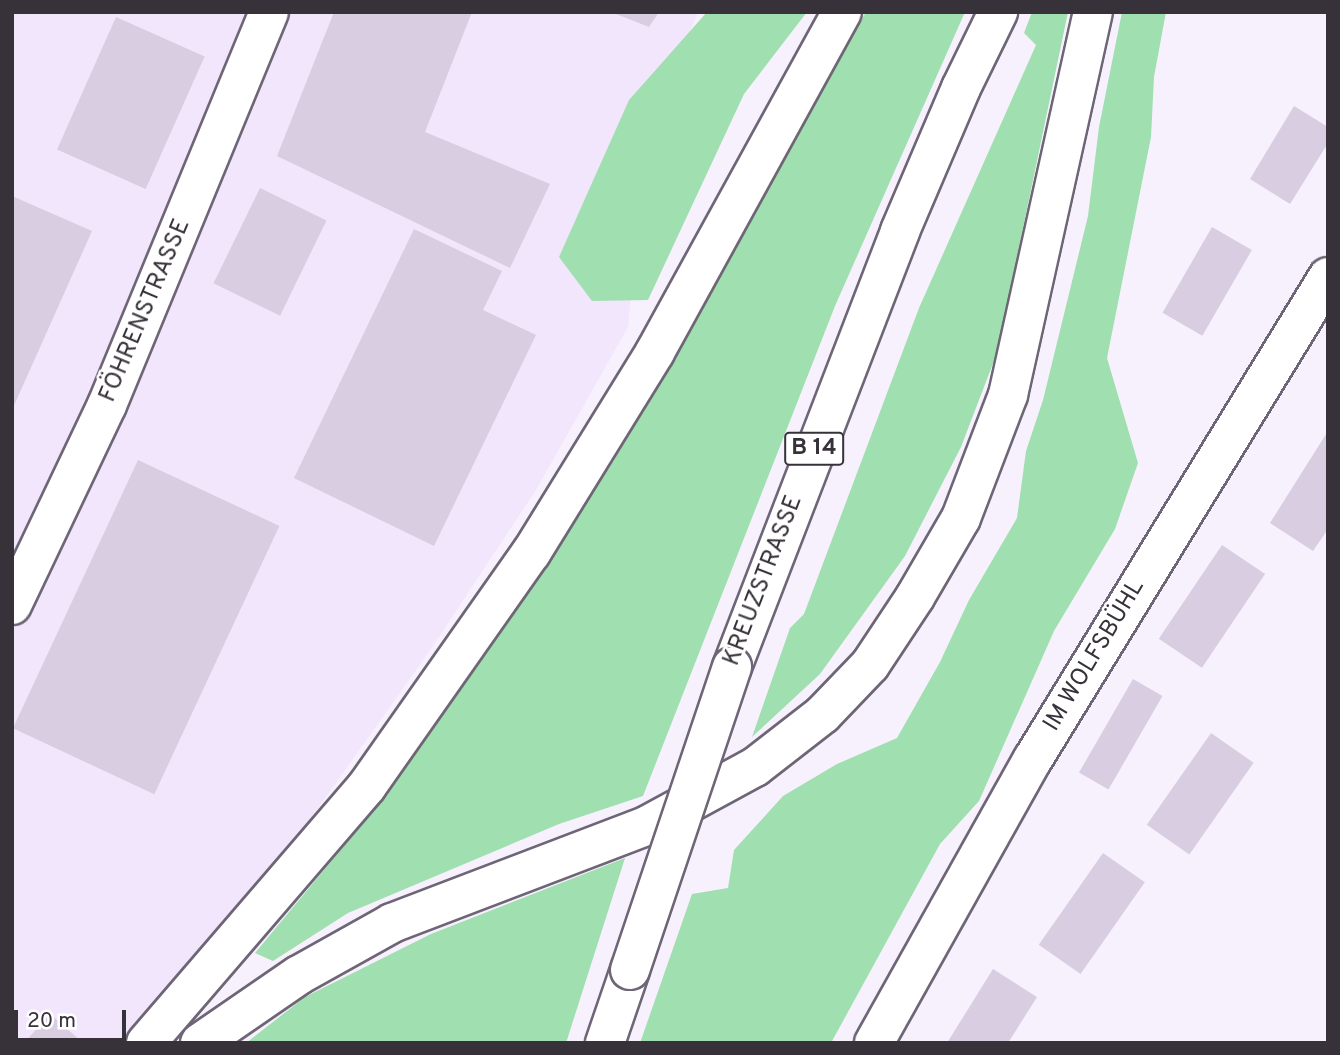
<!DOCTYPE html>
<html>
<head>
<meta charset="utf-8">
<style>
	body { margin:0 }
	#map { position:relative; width:1340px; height:1055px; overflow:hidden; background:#f7f1fd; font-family:Overpass,sans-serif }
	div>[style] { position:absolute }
	.built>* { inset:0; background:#f2e6fc }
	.green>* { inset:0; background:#a0dfaf }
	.building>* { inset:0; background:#d8cde1; transform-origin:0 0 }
	.roads { filter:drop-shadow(2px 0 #6e6576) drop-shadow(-2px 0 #6e6576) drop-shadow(0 2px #6e6576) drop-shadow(0 -2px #6e6576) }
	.minor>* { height:38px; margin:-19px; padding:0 19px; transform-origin:19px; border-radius:19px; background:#fff }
	.primary>* { height:38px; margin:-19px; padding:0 19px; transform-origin:19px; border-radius:19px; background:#fff }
	.bridges { filter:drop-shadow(2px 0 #6e6576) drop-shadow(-2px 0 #6e6576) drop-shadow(0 2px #6e6576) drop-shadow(0 -2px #6e6576) }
	.primary-bridge>* { height:38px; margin:-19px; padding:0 19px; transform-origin:19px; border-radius:19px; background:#fff }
	span { translate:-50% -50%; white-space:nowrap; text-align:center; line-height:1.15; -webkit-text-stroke:5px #fff; paint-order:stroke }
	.shield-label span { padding:2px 5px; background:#fff; border:2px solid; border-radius:5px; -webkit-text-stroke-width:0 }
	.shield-label { font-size:23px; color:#37323a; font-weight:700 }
	.street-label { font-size:24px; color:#37323a }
	.frame { position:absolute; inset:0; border:14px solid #37323a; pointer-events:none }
	.scale { position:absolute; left:14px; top:1010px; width:112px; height:32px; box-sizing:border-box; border:4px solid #37323a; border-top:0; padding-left:9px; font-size:21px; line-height:24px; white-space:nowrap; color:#37323a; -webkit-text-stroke:5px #fff; paint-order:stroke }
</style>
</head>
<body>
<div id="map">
	<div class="built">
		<i style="clip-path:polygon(12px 12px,698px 12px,685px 44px,641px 185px,628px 327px,536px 490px,431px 649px,289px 849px,122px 1043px,12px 1043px)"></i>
	</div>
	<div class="green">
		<i style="clip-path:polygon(707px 12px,807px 12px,744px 94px,648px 300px,592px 301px,559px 257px,629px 100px)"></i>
		<i style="clip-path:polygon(866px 12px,965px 12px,835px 306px,643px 796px,559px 824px,348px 913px,273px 961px,255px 953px,383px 799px,497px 638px,604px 471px)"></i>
		<i style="clip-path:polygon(1032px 12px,1068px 12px,997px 353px,961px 447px,905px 556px,820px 674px,752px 737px,790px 628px,804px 614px,919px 308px,1036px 45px,1024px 33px)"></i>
		<i style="clip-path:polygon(1122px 12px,1166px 12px,1154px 77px,1151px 137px,1107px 358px,1138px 463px,1115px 529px,1054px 631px,979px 801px,940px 844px,831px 1043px,640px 1043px,692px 894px,728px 888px,734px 850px,783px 796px,837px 764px,897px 738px,940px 662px,969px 600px,1017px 518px,1026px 451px,1043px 400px,1088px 216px,1099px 127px)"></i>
		<i style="clip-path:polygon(625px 858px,566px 1043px,246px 1043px,305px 997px,431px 934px)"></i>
	</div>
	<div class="building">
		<i style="clip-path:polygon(334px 12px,472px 12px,425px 132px,550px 184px,510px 268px,277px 156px)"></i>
		<i style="clip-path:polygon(611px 12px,659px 12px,649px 27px)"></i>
		<i style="left:116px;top:17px;width:97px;height:145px;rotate:24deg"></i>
		<i style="clip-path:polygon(1294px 106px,1328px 127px,1328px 143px,1290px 204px,1250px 179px)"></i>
		<i style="left:260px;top:188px;width:74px;height:106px;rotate:26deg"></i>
		<i style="clip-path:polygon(12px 196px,92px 231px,12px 410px)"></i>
		<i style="left:1212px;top:227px;width:46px;height:99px;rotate:30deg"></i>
		<i style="clip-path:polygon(414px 229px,502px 271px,483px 310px,536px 335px,434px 546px,294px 478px)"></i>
		<i style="clip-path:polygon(1328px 431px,1328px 529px,1313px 551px,1270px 523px)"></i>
		<i style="left:138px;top:460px;width:156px;height:296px;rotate:25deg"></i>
		<i style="left:1222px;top:545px;width:52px;height:113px;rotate:34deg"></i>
		<i style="left:1133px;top:679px;width:34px;height:108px;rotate:30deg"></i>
		<i style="left:1211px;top:733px;width:52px;height:112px;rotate:35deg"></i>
		<i style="left:1103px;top:853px;width:51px;height:112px;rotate:35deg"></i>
		<i style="clip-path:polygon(993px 969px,1037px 997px,1008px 1043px,947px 1043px)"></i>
		<i style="clip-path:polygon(50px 1014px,81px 1041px,79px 1043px,24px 1043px)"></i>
	</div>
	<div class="roads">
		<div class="minor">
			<i style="left:12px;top:605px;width:221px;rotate:-64.6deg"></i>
			<i style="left:107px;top:405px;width:425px;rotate:-67.6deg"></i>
			<i style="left:874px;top:1043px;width:325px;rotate:-60.8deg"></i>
			<i style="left:1033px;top:759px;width:565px;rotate:-58.53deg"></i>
		</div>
		<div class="primary">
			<i style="left:732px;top:667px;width:467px;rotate:-68.9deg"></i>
			<i style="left:900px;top:231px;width:155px;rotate:-66.9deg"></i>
			<i style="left:961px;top:88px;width:85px;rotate:-64deg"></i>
			<i style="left:146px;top:1043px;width:339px;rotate:-49.3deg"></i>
			<i style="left:367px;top:786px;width:285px;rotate:-54.9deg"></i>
			<i style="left:531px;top:553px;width:236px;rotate:-58.3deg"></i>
			<i style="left:655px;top:352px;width:388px;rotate:-61.2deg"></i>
			<i style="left:200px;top:1043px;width:120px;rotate:-34.5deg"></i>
			<i style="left:299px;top:975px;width:107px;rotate:-29.2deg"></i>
			<i style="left:392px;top:923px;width:274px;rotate:-20.9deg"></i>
			<i style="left:648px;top:825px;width:122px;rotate:-28.5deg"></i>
			<i style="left:755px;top:767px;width:86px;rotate:-37.9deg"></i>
			<i style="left:823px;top:714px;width:68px;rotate:-46.2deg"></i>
			<i style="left:870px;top:665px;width:82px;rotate:-56.5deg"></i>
			<i style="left:915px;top:597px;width:91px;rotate:-59.8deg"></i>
			<i style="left:961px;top:518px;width:132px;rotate:-69.1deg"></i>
			<i style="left:1008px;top:395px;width:392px;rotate:-77.5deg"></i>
			<i style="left:605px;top:1043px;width:77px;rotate:-71.1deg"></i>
		</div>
	</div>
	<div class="bridges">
		<div class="primary-bridge">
			<i style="left:630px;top:970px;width:320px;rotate:-71.4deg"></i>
		</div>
	</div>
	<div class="shield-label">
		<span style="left:814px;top:449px">B 14</span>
	</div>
	<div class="street-label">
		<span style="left:146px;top:311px;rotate:-67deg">FÖHRENSTRASSE</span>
		<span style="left:764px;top:581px;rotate:-69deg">KREUZSTRASSE</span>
		<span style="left:1095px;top:656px;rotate:-59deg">IM WOLFSBÜHL</span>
	</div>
	<div class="frame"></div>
	<div class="scale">20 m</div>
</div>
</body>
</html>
